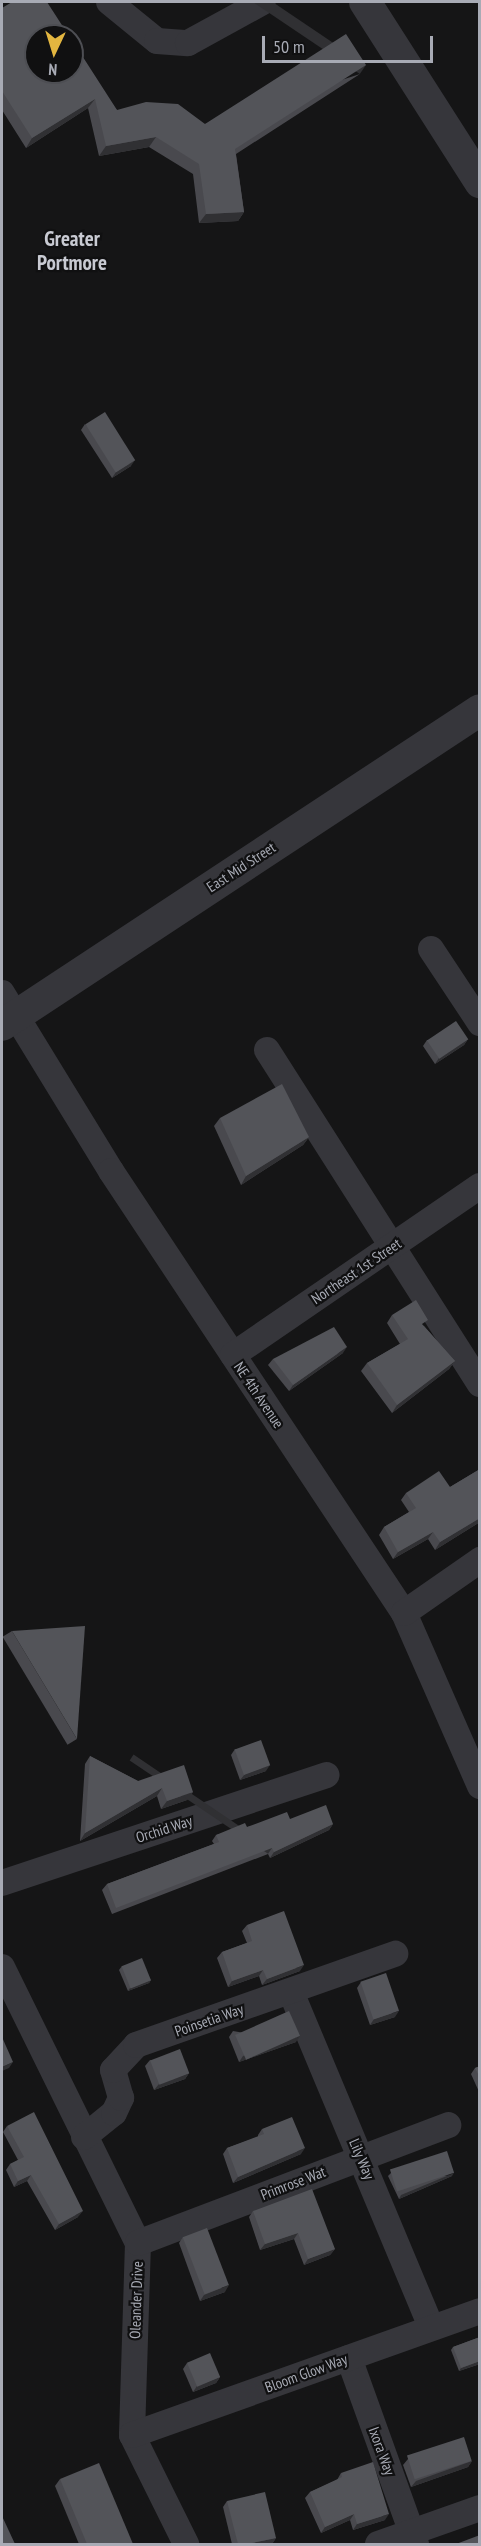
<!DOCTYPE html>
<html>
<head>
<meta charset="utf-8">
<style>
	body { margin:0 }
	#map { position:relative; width:481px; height:2546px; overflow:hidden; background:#151516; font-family:"PT Sans Narrow",sans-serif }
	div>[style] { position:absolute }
	.minor>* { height:26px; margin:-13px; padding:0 13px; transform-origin:13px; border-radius:13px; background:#36363b }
	.tertiary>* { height:32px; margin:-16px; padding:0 16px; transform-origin:16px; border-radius:16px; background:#36363b }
	.wall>* { inset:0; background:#49494e; transform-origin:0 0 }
	.shaded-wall>* { inset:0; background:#303033; transform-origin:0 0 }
	.building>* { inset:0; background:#535459; transform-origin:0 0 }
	span { translate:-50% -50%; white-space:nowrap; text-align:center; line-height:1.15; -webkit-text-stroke:4.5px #101011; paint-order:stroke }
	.street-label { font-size:15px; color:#a8abb5 }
	.district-label { font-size:21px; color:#c8cad2; font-weight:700 }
	.frame { position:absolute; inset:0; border:3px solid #a8abb5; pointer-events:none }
	.north { position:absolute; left:24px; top:24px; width:60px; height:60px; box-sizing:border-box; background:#101011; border:2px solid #4d4e53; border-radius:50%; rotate:184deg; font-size:16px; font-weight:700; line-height:24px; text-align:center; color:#a8abb5 }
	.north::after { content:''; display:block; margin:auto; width:21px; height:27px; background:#e3b640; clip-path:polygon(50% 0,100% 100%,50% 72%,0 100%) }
	.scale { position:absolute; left:262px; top:36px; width:171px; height:27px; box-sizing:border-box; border:3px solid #a8abb5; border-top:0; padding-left:8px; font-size:18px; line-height:21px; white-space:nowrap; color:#a8abb5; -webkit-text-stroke:4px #101011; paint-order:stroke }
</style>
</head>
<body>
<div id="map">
	<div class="minor">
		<i style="left:109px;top:2px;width:62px;rotate:39.1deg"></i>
		<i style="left:157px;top:41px;width:31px;rotate:4deg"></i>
		<i style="left:188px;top:43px;width:85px;rotate:-28.7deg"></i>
		<i style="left:431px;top:949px;width:89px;rotate:56.5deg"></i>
		<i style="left:2px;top:993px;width:209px;rotate:58.5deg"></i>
		<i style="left:111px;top:1171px;width:530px;rotate:56.46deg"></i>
		<i style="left:404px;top:1613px;width:189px;rotate:66.3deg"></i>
		<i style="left:267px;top:1050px;width:396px;rotate:57.5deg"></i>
		<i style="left:233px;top:1355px;width:299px;rotate:-34.4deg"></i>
		<i style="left:404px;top:1613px;width:93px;rotate:-34.9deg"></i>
		<i style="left:2px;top:1883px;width:342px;rotate:-18.4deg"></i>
		<i style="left:2px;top:1967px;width:308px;rotate:63.8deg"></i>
		<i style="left:138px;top:2243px;width:192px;rotate:91.8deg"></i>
		<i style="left:132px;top:2435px;width:122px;rotate:63.6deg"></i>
		<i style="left:291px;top:1992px;width:363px;rotate:67.3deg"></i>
		<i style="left:84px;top:2137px;width:38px;rotate:-39deg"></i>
		<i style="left:114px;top:2113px;width:17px;rotate:-65deg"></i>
		<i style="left:121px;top:2098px;width:29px;rotate:-106deg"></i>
		<i style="left:113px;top:2070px;width:34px;rotate:-47deg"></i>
		<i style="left:136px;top:2045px;width:275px;rotate:-19.4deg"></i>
		<i style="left:138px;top:2243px;width:332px;rotate:-20.8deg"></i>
		<i style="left:349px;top:2358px;width:198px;rotate:70.2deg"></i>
		<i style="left:132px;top:2435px;width:369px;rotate:-19.6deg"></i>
		<i style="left:378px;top:2544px;width:108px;rotate:-19.4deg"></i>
	</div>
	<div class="tertiary">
		<i style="left:365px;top:2px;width:214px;rotate:57.4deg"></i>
		<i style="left:2px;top:1025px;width:572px;rotate:-33.38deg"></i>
	</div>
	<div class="wall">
		<i style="clip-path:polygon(2px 8px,72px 72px,117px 110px,205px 124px,360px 74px,236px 154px,244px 212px,238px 221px,199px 223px,193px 174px,149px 147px,99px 156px,88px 108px,26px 148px,2px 110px)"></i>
		<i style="clip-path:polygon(85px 424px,131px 466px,112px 478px,81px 430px)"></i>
		<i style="clip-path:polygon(468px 1039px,464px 1045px,435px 1064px,423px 1046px,427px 1040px)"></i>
		<i style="clip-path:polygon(220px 1118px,309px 1137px,303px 1145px,241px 1185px,214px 1126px)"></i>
		<i style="clip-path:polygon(392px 1315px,424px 1326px,455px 1361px,449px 1369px,392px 1413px,361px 1371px,367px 1363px,400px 1344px,387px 1323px)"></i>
		<i style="clip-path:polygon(343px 1353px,289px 1391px,268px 1365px,273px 1359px)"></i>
		<i style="clip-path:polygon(480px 1469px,480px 1522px,435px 1550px,428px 1539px,393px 1559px,379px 1535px,384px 1527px,409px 1512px,401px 1500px,406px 1493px,450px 1487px)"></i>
		<i style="left:12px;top:1631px;width:126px;height:11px;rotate:59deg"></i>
		<i style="clip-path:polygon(235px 1749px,266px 1771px,240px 1780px,231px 1755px)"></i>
		<i style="clip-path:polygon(90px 1756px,138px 1781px,193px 1792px,187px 1800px,161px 1809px,157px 1796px,80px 1841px,85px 1764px)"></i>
		<i style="clip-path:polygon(290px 1819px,333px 1824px,329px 1830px,270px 1858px,268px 1854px,112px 1914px,102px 1890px,107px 1884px,214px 1844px,212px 1841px,216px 1835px,247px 1827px)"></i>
		<i style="clip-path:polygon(247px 1925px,300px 1971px,262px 1985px,259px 1976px,228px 1987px,217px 1958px,222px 1952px,247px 1943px,242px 1931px)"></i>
		<i style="clip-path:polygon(122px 1966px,151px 1980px,149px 1983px,128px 1991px,119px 1970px)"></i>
		<i style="clip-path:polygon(361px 1982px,395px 2017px,370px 2025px,357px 1988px)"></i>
		<i style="clip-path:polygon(233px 2031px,296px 2042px,239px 2062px,229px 2037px)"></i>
		<i style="clip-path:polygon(150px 2060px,189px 2073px,185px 2079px,154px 2090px,145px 2066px)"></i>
		<i style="clip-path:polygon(480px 2066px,480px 2094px,471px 2074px,475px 2068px)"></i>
		<i style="clip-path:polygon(7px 2126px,78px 2217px,55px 2230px,27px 2181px,14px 2187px,6px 2170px,10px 2164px,18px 2160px,3px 2132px)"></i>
		<i style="clip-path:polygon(262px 2129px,301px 2154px,233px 2183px,223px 2154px,227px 2148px,258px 2137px,258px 2135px)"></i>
		<i style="clip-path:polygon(391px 2173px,452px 2176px,399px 2199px,388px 2176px)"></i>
		<i style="clip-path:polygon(253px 2211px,335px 2249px,330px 2255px,304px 2265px,294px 2239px,260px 2250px,249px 2217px)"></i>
		<i style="clip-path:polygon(183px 2237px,225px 2292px,200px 2301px,179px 2243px)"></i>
		<i style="clip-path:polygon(480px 2337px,480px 2364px,459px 2371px,451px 2350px,453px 2347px)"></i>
		<i style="clip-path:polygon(187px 2363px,220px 2377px,216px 2383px,193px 2392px,183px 2369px)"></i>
		<i style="clip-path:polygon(408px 2459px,472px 2461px,468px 2467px,411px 2487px,403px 2465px)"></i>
		<i style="clip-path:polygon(341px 2473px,385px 2520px,353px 2530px,350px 2520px,321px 2533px,305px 2498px,310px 2492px,337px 2480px)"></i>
		<i style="clip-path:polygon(60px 2479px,133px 2544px,79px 2544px,55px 2486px)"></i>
		<i style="clip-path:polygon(227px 2501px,276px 2538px,272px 2544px,232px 2544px,223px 2507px)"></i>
	</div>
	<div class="shaded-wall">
		<i style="left:366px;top:65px;width:11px;height:156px;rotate:124deg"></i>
		<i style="clip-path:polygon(95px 99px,88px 108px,26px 148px,32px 138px)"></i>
		<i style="clip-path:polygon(156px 137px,149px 147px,99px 156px,106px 146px)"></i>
		<i style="clip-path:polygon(244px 212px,238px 221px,199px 223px,206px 214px)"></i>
		<i style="clip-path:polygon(135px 460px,131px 466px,112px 478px,116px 472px)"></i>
		<i style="clip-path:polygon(468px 1039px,464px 1045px,435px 1064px,439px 1058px)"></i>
		<i style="clip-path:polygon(309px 1137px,303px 1145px,241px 1185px,246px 1176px)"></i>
		<i style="clip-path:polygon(347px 1347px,343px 1353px,289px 1391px,293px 1385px)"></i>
		<i style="clip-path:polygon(455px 1361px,449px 1369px,392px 1413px,397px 1405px)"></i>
		<i style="clip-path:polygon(480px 1518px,480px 1522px,435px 1550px,440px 1542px)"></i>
		<i style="clip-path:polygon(433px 1532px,428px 1539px,393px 1559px,398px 1552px)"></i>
		<i style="clip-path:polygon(270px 1765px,266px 1771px,240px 1780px,245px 1774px)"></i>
		<i style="clip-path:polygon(162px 1788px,157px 1796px,80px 1841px,85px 1833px)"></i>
		<i style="clip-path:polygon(193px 1792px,187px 1800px,161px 1809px,167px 1801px)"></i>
		<i style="clip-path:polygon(333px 1824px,329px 1830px,270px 1858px,274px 1852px)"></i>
		<i style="left:272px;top:1848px;width:7px;height:167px;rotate:124deg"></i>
		<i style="clip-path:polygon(304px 1965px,300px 1971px,262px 1985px,267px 1979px)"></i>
		<i style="clip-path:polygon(263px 1970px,259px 1976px,228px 1987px,232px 1981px)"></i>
		<i style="clip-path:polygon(151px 1980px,149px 1983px,128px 1991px,130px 1988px)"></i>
		<i style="clip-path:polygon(399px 2011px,395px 2017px,370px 2025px,374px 2019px)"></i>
		<i style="clip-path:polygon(300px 2036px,296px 2042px,239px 2062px,243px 2056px)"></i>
		<i style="clip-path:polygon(13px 2062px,9px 2068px,2px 2071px,2px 2067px)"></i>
		<i style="clip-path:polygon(189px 2073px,185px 2079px,154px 2090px,159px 2084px)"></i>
		<i style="clip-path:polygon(305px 2148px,301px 2154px,233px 2183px,238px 2177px)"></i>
		<i style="clip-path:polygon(454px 2173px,452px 2176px,399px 2199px,401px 2195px)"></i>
		<i style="clip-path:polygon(31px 2175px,27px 2181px,14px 2187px,18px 2181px)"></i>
		<i style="clip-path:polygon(83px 2211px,78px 2217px,55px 2230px,59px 2224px)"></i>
		<i style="clip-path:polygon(298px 2233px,294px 2239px,260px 2250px,265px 2244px)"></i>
		<i style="clip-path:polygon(335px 2249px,330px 2255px,304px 2265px,308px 2259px)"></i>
		<i style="clip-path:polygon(229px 2285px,225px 2292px,200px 2301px,204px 2295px)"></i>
		<i style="clip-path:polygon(480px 2361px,480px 2364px,459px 2371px,461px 2368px)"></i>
		<i style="clip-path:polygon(220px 2377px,216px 2383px,193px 2392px,197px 2386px)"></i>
		<i style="clip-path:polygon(472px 2461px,468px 2467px,411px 2487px,416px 2481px)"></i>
		<i style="clip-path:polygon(354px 2514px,350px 2520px,321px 2533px,325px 2527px)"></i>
		<i style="clip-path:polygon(389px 2514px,385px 2520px,353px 2530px,357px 2524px)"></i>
		<i style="clip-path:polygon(276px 2538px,272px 2544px,247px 2544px)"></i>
	</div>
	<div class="building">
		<i style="clip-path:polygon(12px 2px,47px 2px,69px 36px,36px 36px,36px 72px,72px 72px,72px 40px,117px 110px,146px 102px,178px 104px,205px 124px,346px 34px,366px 65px,235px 149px,244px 212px,206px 214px,199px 164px,156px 137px,106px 146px,95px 99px,32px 138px,2px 91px,2px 8px)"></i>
		<i style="left:105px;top:412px;width:57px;height:23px;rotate:58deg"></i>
		<i style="left:456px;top:1021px;width:22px;height:35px;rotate:56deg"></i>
		<i style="clip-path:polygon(282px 1084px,309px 1137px,246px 1176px,220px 1118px)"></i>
		<i style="clip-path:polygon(416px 1300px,428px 1320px,422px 1324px,455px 1361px,397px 1405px,367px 1363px,408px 1339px,392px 1315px)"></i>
		<i style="clip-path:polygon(334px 1327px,347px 1347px,293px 1385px,273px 1359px)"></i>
		<i style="clip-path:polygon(480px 1469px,480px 1518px,440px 1542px,433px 1532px,398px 1552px,384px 1527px,416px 1508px,406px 1493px,439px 1471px,450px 1487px)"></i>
		<i style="clip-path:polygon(85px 1626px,77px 1739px,12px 1631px)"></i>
		<i style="left:261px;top:1740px;width:27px;height:28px;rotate:70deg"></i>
		<i style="clip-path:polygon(90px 1756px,138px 1781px,184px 1765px,193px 1792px,167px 1801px,162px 1788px,85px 1833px)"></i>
		<i style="clip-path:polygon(326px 1805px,333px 1824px,274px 1852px,272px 1848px,116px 1908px,107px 1884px,219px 1842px,216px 1835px,245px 1823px,247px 1827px,287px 1812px,290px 1819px)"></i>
		<i style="clip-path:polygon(284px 1911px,304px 1965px,267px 1979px,263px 1970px,232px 1981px,222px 1952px,252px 1941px,247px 1925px)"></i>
		<i style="left:142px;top:1958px;width:24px;height:22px;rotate:68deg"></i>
		<i style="left:386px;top:1973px;width:40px;height:27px;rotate:71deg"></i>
		<i style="left:289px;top:2011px;width:27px;height:59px;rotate:66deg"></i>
		<i style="clip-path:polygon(2px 2037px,13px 2062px,2px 2067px)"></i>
		<i style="left:180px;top:2049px;width:26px;height:32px;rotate:69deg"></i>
		<i style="clip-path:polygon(480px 2066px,480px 2078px,475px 2068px)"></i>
		<i style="clip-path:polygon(34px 2112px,83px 2211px,59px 2224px,31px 2175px,18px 2181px,10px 2164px,24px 2157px,7px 2126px)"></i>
		<i style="clip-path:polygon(292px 2117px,305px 2148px,238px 2177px,227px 2148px,264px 2134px,262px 2129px)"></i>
		<i style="left:447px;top:2151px;width:23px;height:60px;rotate:72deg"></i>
		<i style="clip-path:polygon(312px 2189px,335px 2249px,308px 2259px,298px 2233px,265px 2244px,253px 2211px)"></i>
		<i style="left:207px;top:2228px;width:61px;height:26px;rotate:69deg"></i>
		<i style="clip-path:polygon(480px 2337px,480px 2361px,461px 2368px,453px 2347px)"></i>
		<i style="left:210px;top:2353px;width:26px;height:25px;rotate:67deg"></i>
		<i style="left:464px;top:2437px;width:25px;height:60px;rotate:72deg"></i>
		<i style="clip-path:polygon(373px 2462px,389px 2514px,357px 2524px,354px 2514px,325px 2527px,310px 2492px,342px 2477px,341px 2473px)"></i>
		<i style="clip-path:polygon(99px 2463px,133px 2544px,87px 2544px,60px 2479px)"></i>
		<i style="clip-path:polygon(265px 2492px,276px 2538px,247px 2544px,238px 2544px,227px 2501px)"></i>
		<i style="clip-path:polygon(2px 2516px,15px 2544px,2px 2544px)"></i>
		<i style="clip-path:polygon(480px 2535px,480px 2544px,456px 2544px)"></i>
	</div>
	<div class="street-label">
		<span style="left:241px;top:867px;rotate:-33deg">East Mid Street</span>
		<span style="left:356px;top:1271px;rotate:-34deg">Northeast 1st Street</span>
		<span style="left:259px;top:1395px;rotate:56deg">NE 4th Avenue</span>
		<span style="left:164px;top:1829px;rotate:-18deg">Orchid Way</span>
		<span style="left:209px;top:2020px;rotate:-19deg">Poinsetia Way</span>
		<span style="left:362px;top:2159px;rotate:67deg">Lily Way</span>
		<span style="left:293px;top:2183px;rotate:-21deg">Primrose Wat</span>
		<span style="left:136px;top:2300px;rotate:-88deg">Oleander Drive</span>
		<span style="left:306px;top:2373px;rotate:-20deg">Bloom Glow Way</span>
		<span style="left:382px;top:2451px;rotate:70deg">Ixora Way</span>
	</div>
	<div class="district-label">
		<span style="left:72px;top:251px">Greater<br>Portmore</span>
	</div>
	<div class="frame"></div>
	<div class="north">N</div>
	<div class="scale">50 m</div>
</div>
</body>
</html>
